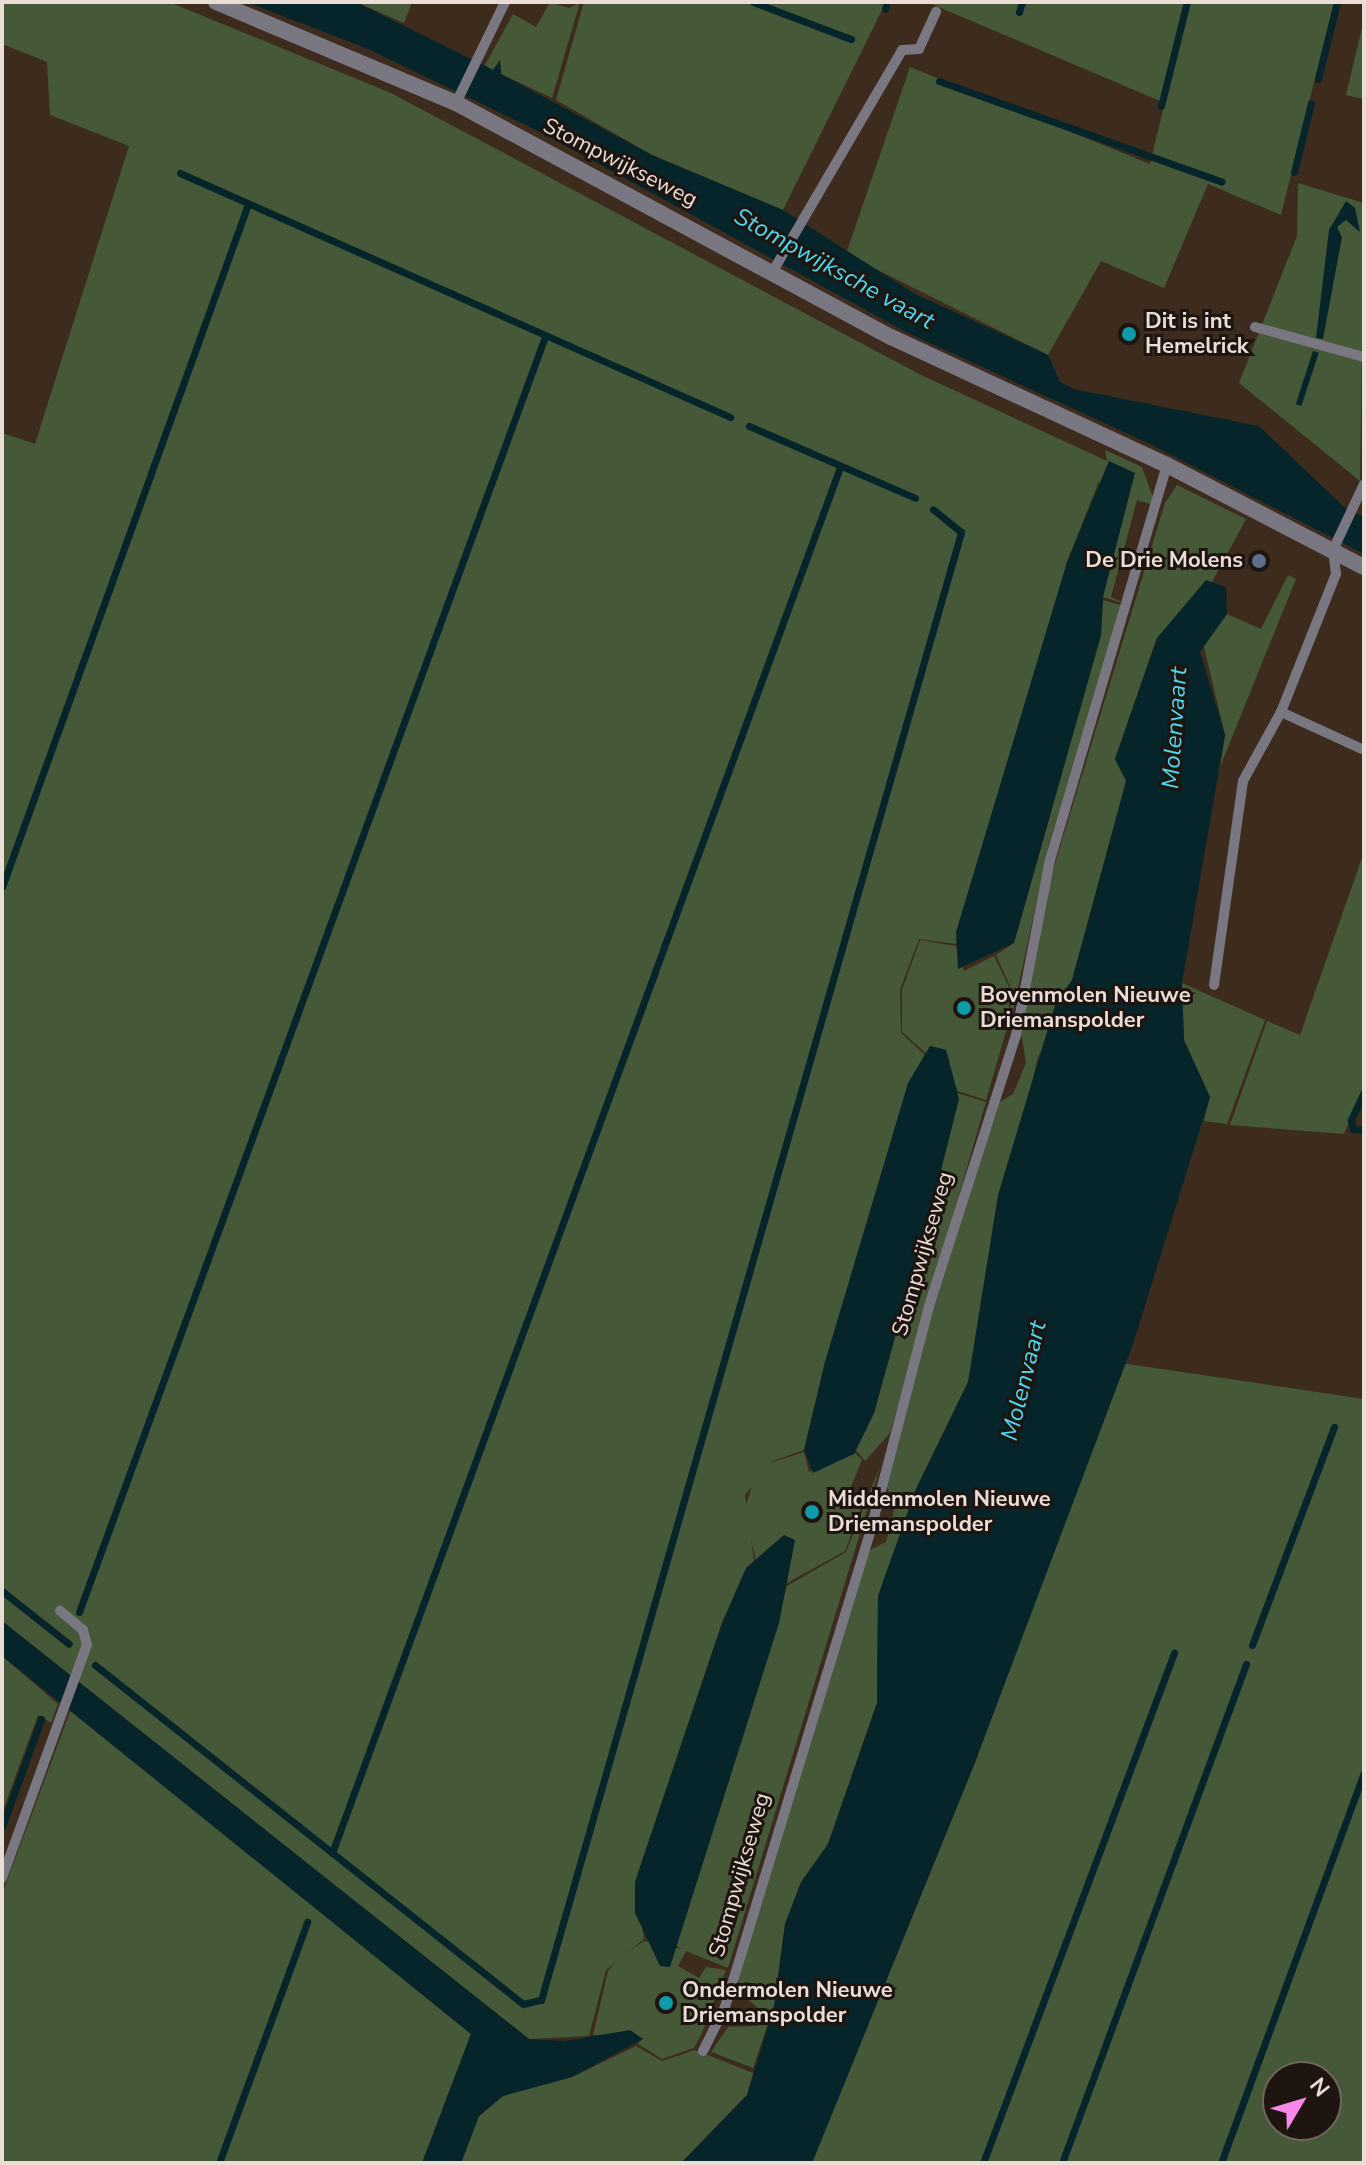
<!DOCTYPE html>
<html>
<head>
<meta charset="utf-8">
<style>
	body { margin:0 }
	#map { position:relative; width:1366px; height:2165px; overflow:hidden; background:#3d2b1e; font-family:"Nunito Sans",sans-serif }
	div>[style] { position:absolute }
	.green>* { inset:0; background:#455938 }
	.water>* { inset:0; background:#05252a; transform-origin:0 0 }
	.stream>* { height:7px; margin:-3.5px; padding:0 3.5px; transform-origin:3.5px; border-radius:3.5px; background:#05252a }
	.service>* { height:10px; margin:-5px; padding:0 5px; transform-origin:5px; border-radius:5px; background:#797882 }
	.tertiary>* { height:16px; margin:-8px; padding:0 8px; transform-origin:8px; border-radius:8px; background:#797882 }
	.dots>* { width:22px; height:22px; translate:-50% -50%; box-sizing:border-box; border:4px solid #1e1510; border-radius:50% }
	span { translate:-50% -50%; white-space:nowrap; text-align:center; line-height:1.15; -webkit-text-stroke:6px #1e1510; paint-order:stroke }
	.street-label { font-size:22px; color:#eaddd6 }
	.poi-label { font-size:22px; color:#eaddd6; font-weight:700 }
	.left { translate:0 -50%; text-align:left }
	.right { translate:-100% -50%; text-align:right }
	.water-label { font-size:24px; color:#4bd9ef; font-style:italic }
	.frame { position:absolute; inset:0; border:4px solid #eaddd6; pointer-events:none }
	.north { position:absolute; left:1262px; top:2061px; width:80px; height:80px; box-sizing:border-box; background:#1e1510; border:2px solid #70655f; border-radius:50%; rotate:52deg; font-size:22px; font-weight:700; line-height:32px; text-align:center; color:#eaddd6 }
	.north::after { content:''; display:block; margin:auto; width:28px; height:36px; background:#f888ea; clip-path:polygon(50% 0,100% 100%,50% 72%,0 100%) }
</style>
</head>
<body>
<div id="map">
	<div class="green">
		<i style="clip-path:polygon(2px 2px,169px 2px,391px 93px,921px 375px,1107px 461px,1105px 450px,1142px 467px,1152px 495px,1153px 505px,1137px 500px,1111px 597px,1126px 604px,1103px 597px,1110px 563px,1099px 481px,1067px 562px,956px 944px,919px 939px,900px 990px,901px 1033px,926px 1056px,825px 1362px,804px 1450px,773px 1461px,745px 1495px,754px 1561px,722px 1623px,635px 1882px,644px 1939px,606px 1970px,589px 2036px,529px 2039px,2px 1621px,2px 433px,35px 444px,129px 146px,50px 115px,47px 62px,2px 44px)"></i>
		<i style="clip-path:polygon(356px 2px,412px 2px,404px 23px)"></i>
		<i style="clip-path:polygon(550px 2px,569px 8px,580px 2px,552px 98px,501px 74px,500px 60px,493px 71px,485px 65px,513px 14px,536px 27px)"></i>
		<i style="clip-path:polygon(584px 2px,886px 2px,783px 210px,652px 155px,556px 100px)"></i>
		<i style="clip-path:polygon(927px 2px,1184px 2px,1160px 101px)"></i>
		<i style="clip-path:polygon(1189px 2px,1334px 2px,1281px 215px,1208px 184px,1164px 288px,1101px 261px,1048px 355px,846px 254px,910px 67px,1150px 164px)"></i>
		<i style="clip-path:polygon(1364px 19px,1364px 99px,1346px 95px)"></i>
		<i style="clip-path:polygon(1298px 183px,1364px 203px,1360px 481px,1239px 383px,1297px 236px)"></i>
		<i style="clip-path:polygon(1177px 485px,1246px 519px,1212px 582px,1157px 638px,1115px 759px,1127px 781px,1072px 980px,1037px 1060px,968px 1382px,916px 1489px,878px 1596px,877px 1703px,828px 1844px,801px 1883px,785px 1924px,774px 2006px,753px 2068px,711px 2052px,728px 2027px,757px 2026px,762px 2011px,740px 1993px,738px 1976px,868px 1551px,886px 1542px,895px 1507px,886px 1485px,935px 1299px,1000px 1102px,1013px 1094px,1026px 1063px,1021px 1032px,1033px 949px,1056px 860px,1165px 503px)"></i>
		<i style="clip-path:polygon(1288px 575px,1296px 579px,1220px 767px,1225px 735px,1203px 643px,1227px 614px,1261px 629px)"></i>
		<i style="clip-path:polygon(1103px 600px,1123px 606px,1049px 844px,1011px 1021px,1010px 986px,996px 955px,1014px 943px,1101px 635px)"></i>
		<i style="clip-path:polygon(1364px 852px,1364px 1086px,1344px 1134px,1230px 1125px,1267px 1021px,1300px 1035px)"></i>
		<i style="clip-path:polygon(920px 940px,956px 946px,964px 971px,994px 956px,1009px 987px,1009px 1021px,986px 1100px,957px 1091px,946px 1050px,930px 1046px,927px 1054px,902px 1032px,902px 990px)"></i>
		<i style="clip-path:polygon(1182px 983px,1265px 1020px,1227px 1124px,1204px 1121px,1210px 1097px,1184px 1041px)"></i>
		<i style="clip-path:polygon(957px 1093px,986px 1102px,890px 1433px,865px 1461px,856px 1450px,874px 1413px)"></i>
		<i style="clip-path:polygon(evenodd,1121px 1363px,1364px 1399px,1364px 2163px,812px 2163px,974px 1765px,1121px 1363px,1278px 2077px,1326px 2077px,1326px 2125px,1278px 2125px,1278px 2077px)"></i>
		<i style="clip-path:polygon(804px 1452px,809px 1472px,854px 1452px,862px 1460px,847px 1496px,863px 1503px,845px 1551px,787px 1583px,794px 1541px,783px 1536px,756px 1560px,744px 1512px,754px 1479px,773px 1462px)"></i>
		<i style="clip-path:polygon(881px 1464px,728px 1968px,686px 1951px,678px 1966px,699px 1978px,706px 1967px,726px 1970px,702px 2033px,694px 2048px,662px 2059px,638px 2044px,642px 2039px,593px 2035px,608px 1971px,620px 1957px,644px 1941px,681px 1949px,675px 1945px,787px 1586px,846px 1552px)"></i>
		<i style="clip-path:polygon(2px 1656px,58px 1704px,51px 1723px,38px 1715px,2px 1813px)"></i>
		<i style="clip-path:polygon(71px 1709px,471px 2034px,422px 2163px,2px 2163px,2px 1894px)"></i>
		<i style="clip-path:polygon(636px 2046px,662px 2061px,695px 2050px,753px 2073px,747px 2095px,681px 2163px,461px 2163px,479px 2116px,503px 2096px,572px 2077px)"></i>
	</div>
	<div class="water">
		<i style="clip-path:polygon(247px 2px,356px 2px,493px 70px,500px 60px,501px 74px,652px 155px,783px 210px,915px 294px,1048px 355px,1060px 382px,1074px 389px,1259px 426px,1344px 507px,1364px 517px,1364px 554px,1148px 443px,906px 332px,544px 134px,368px 49px)"></i>
		<i style="clip-path:polygon(1346px 201px,1355px 208px,1360px 232px,1346px 220px,1337px 227px,1342px 237px,1323px 339px,1316px 338px,1329px 230px)"></i>
		<i style="left:1313px;top:351px;width:6px;height:56px;rotate:18deg"></i>
		<i style="clip-path:polygon(1109px 461px,1135px 473px,1103px 597px,1101px 635px,1014px 943px,958px 969px,956px 932px,1067px 562px)"></i>
		<i style="clip-path:polygon(1206px 580px,1226px 587px,1227px 614px,1200px 652px,1225px 735px,1182px 983px,1184px 1040px,1210px 1097px,1133px 1344px,974px 1765px,812px 2163px,681px 2163px,747px 2095px,774px 2006px,785px 1924px,801px 1882px,828px 1844px,877px 1703px,878px 1596px,916px 1489px,968px 1382px,998px 1195px,1056px 1002px,1072px 980px,1126px 781px,1115px 759px,1157px 638px)"></i>
		<i style="clip-path:polygon(930px 1046px,946px 1050px,959px 1099px,935px 1194px,874px 1413px,854px 1454px,813px 1473px,804px 1450px,825px 1362px,908px 1083px)"></i>
		<i style="clip-path:polygon(784px 1535px,795px 1540px,779px 1623px,670px 1967px,660px 1966px,635px 1913px,635px 1882px,722px 1623px,746px 1568px)"></i>
		<i style="clip-path:polygon(2px 1621px,529px 2039px,565px 2041px,630px 2030px,643px 2039px,572px 2077px,503px 2096px,479px 2116px,461px 2163px,422px 2163px,471px 2034px,2px 1656px)"></i>
	</div>
	<div class="stream">
		<i style="left:753px;top:2px;width:105px;rotate:20.7deg"></i>
		<i style="left:885px;top:9px;width:7px;rotate:-74deg"></i>
		<i style="left:1019px;top:12px;width:10px;rotate:-73deg"></i>
		<i style="left:1318px;top:79px;width:79px;rotate:-76.1deg"></i>
		<i style="left:939px;top:81px;width:300px;rotate:19.6deg"></i>
		<i style="left:1161px;top:106px;width:107px;rotate:-76deg"></i>
		<i style="left:1294px;top:172px;width:71px;rotate:-76.2deg"></i>
		<i style="left:180px;top:173px;width:602px;rotate:23.92deg"></i>
		<i style="left:749px;top:426px;width:181px;rotate:23.4deg"></i>
		<i style="left:2px;top:887px;width:726px;rotate:-70.19deg"></i>
		<i style="left:1364px;top:1092px;width:31px;rotate:115deg"></i>
		<i style="left:1351px;top:1120px;width:9px;rotate:77deg"></i>
		<i style="left:1353px;top:1129px;width:11px;rotate:5deg"></i>
		<i style="left:2px;top:1591px;width:85px;rotate:38.3deg"></i>
		<i style="left:79px;top:1612px;width:1355px;rotate:-69.93deg"></i>
		<i style="left:1252px;top:1645px;width:233px;rotate:-69.4deg"></i>
		<i style="left:95px;top:1665px;width:546px;rotate:38.38deg"></i>
		<i style="left:523px;top:2004px;width:18px;rotate:-13deg"></i>
		<i style="left:541px;top:2000px;width:1527px;rotate:-74.03deg"></i>
		<i style="left:961px;top:532px;width:36px;rotate:-141deg"></i>
		<i style="left:2px;top:1827px;width:115px;rotate:-70.1deg"></i>
		<i style="left:332px;top:1853px;width:1476px;rotate:-69.87deg"></i>
		<i style="left:219px;top:2163px;width:257px;rotate:-69.9deg"></i>
		<i style="left:983px;top:2163px;width:545px;rotate:-69.47deg"></i>
		<i style="left:1062px;top:2163px;width:532px;rotate:-69.76deg"></i>
		<i style="left:1221px;top:2163px;width:415px;rotate:-69.9deg"></i>
	</div>
	<div class="service">
		<i style="left:456px;top:103px;width:112px;rotate:-64.1deg"></i>
		<i style="left:773px;top:271px;width:256px;rotate:-59.7deg"></i>
		<i style="left:902px;top:50px;width:17px;rotate:-3deg"></i>
		<i style="left:919px;top:49px;width:41px;rotate:-65.3deg"></i>
		<i style="left:1255px;top:327px;width:113px;rotate:15.4deg"></i>
		<i style="left:1281px;top:712px;width:89px;rotate:24.6deg"></i>
		<i style="left:1214px;top:985px;width:206px;rotate:-81.9deg"></i>
		<i style="left:1243px;top:781px;width:79px;rotate:-61.2deg"></i>
		<i style="left:1281px;top:712px;width:149px;rotate:-68.3deg"></i>
		<i style="left:1336px;top:574px;width:24px;rotate:-97deg"></i>
		<i style="left:1333px;top:550px;width:73px;rotate:-64.8deg"></i>
		<i style="left:2px;top:1878px;width:248px;rotate:-70deg"></i>
		<i style="left:87px;top:1645px;width:16px;rotate:-105deg"></i>
		<i style="left:83px;top:1630px;width:30px;rotate:-140deg"></i>
		<i style="left:703px;top:2051px;width:49px;rotate:-63.4deg"></i>
		<i style="left:725px;top:2007px;width:500px;rotate:-73deg"></i>
		<i style="left:871px;top:1529px;width:230px;rotate:-75.4deg"></i>
		<i style="left:929px;top:1306px;width:285px;rotate:-72.2deg"></i>
		<i style="left:1016px;top:1035px;width:178px;rotate:-79deg"></i>
		<i style="left:1050px;top:860px;width:412px;rotate:-73.5deg"></i>
	</div>
	<div class="tertiary">
		<i style="left:216px;top:2px;width:260px;rotate:22.8deg"></i>
		<i style="left:456px;top:103px;width:494px;rotate:28.3deg"></i>
		<i style="left:891px;top:337px;width:304px;rotate:24.9deg"></i>
		<i style="left:1167px;top:465px;width:222px;rotate:27.4deg"></i>
	</div>
	<div class="dots">
		<i style="left:1129px;top:334px;background:#0f9aa8"></i>
		<i style="left:1259px;top:561px;background:#5c6f8a"></i>
		<i style="left:964px;top:1008px;background:#0f9aa8"></i>
		<i style="left:812px;top:1512px;background:#0f9aa8"></i>
		<i style="left:666px;top:2003px;background:#0f9aa8"></i>
	</div>
	<div class="street-label">
		<span style="left:620px;top:163px;rotate:27deg">Stompwijkseweg</span>
		<span style="left:923px;top:1254px;rotate:-74deg">Stompwijkseweg</span>
		<span style="left:740px;top:1875px;rotate:-74deg">Stompwijkseweg</span>
	</div>
	<div class="poi-label">
		<span class="left" style="left:1145px;top:334px">Dit is int<br>Hemelrick</span>
		<span class="right" style="left:1243px;top:561px">De Drie Molens</span>
		<span class="left" style="left:980px;top:1008px">Bovenmolen Nieuwe<br>Driemanspolder</span>
		<span class="left" style="left:828px;top:1512px">Middenmolen Nieuwe<br>Driemanspolder</span>
		<span class="left" style="left:682px;top:2003px">Ondermolen Nieuwe<br>Driemanspolder</span>
	</div>
	<div class="water-label">
		<span style="left:834px;top:269px;rotate:29deg">Stompwijksche vaart</span>
		<span style="left:1175px;top:728px;rotate:-86deg">Molenvaart</span>
		<span style="left:1024px;top:1381px;rotate:-76deg">Molenvaart</span>
	</div>
	<div class="frame"></div>
	<div class="north">N</div>
</div>
</body>
</html>
